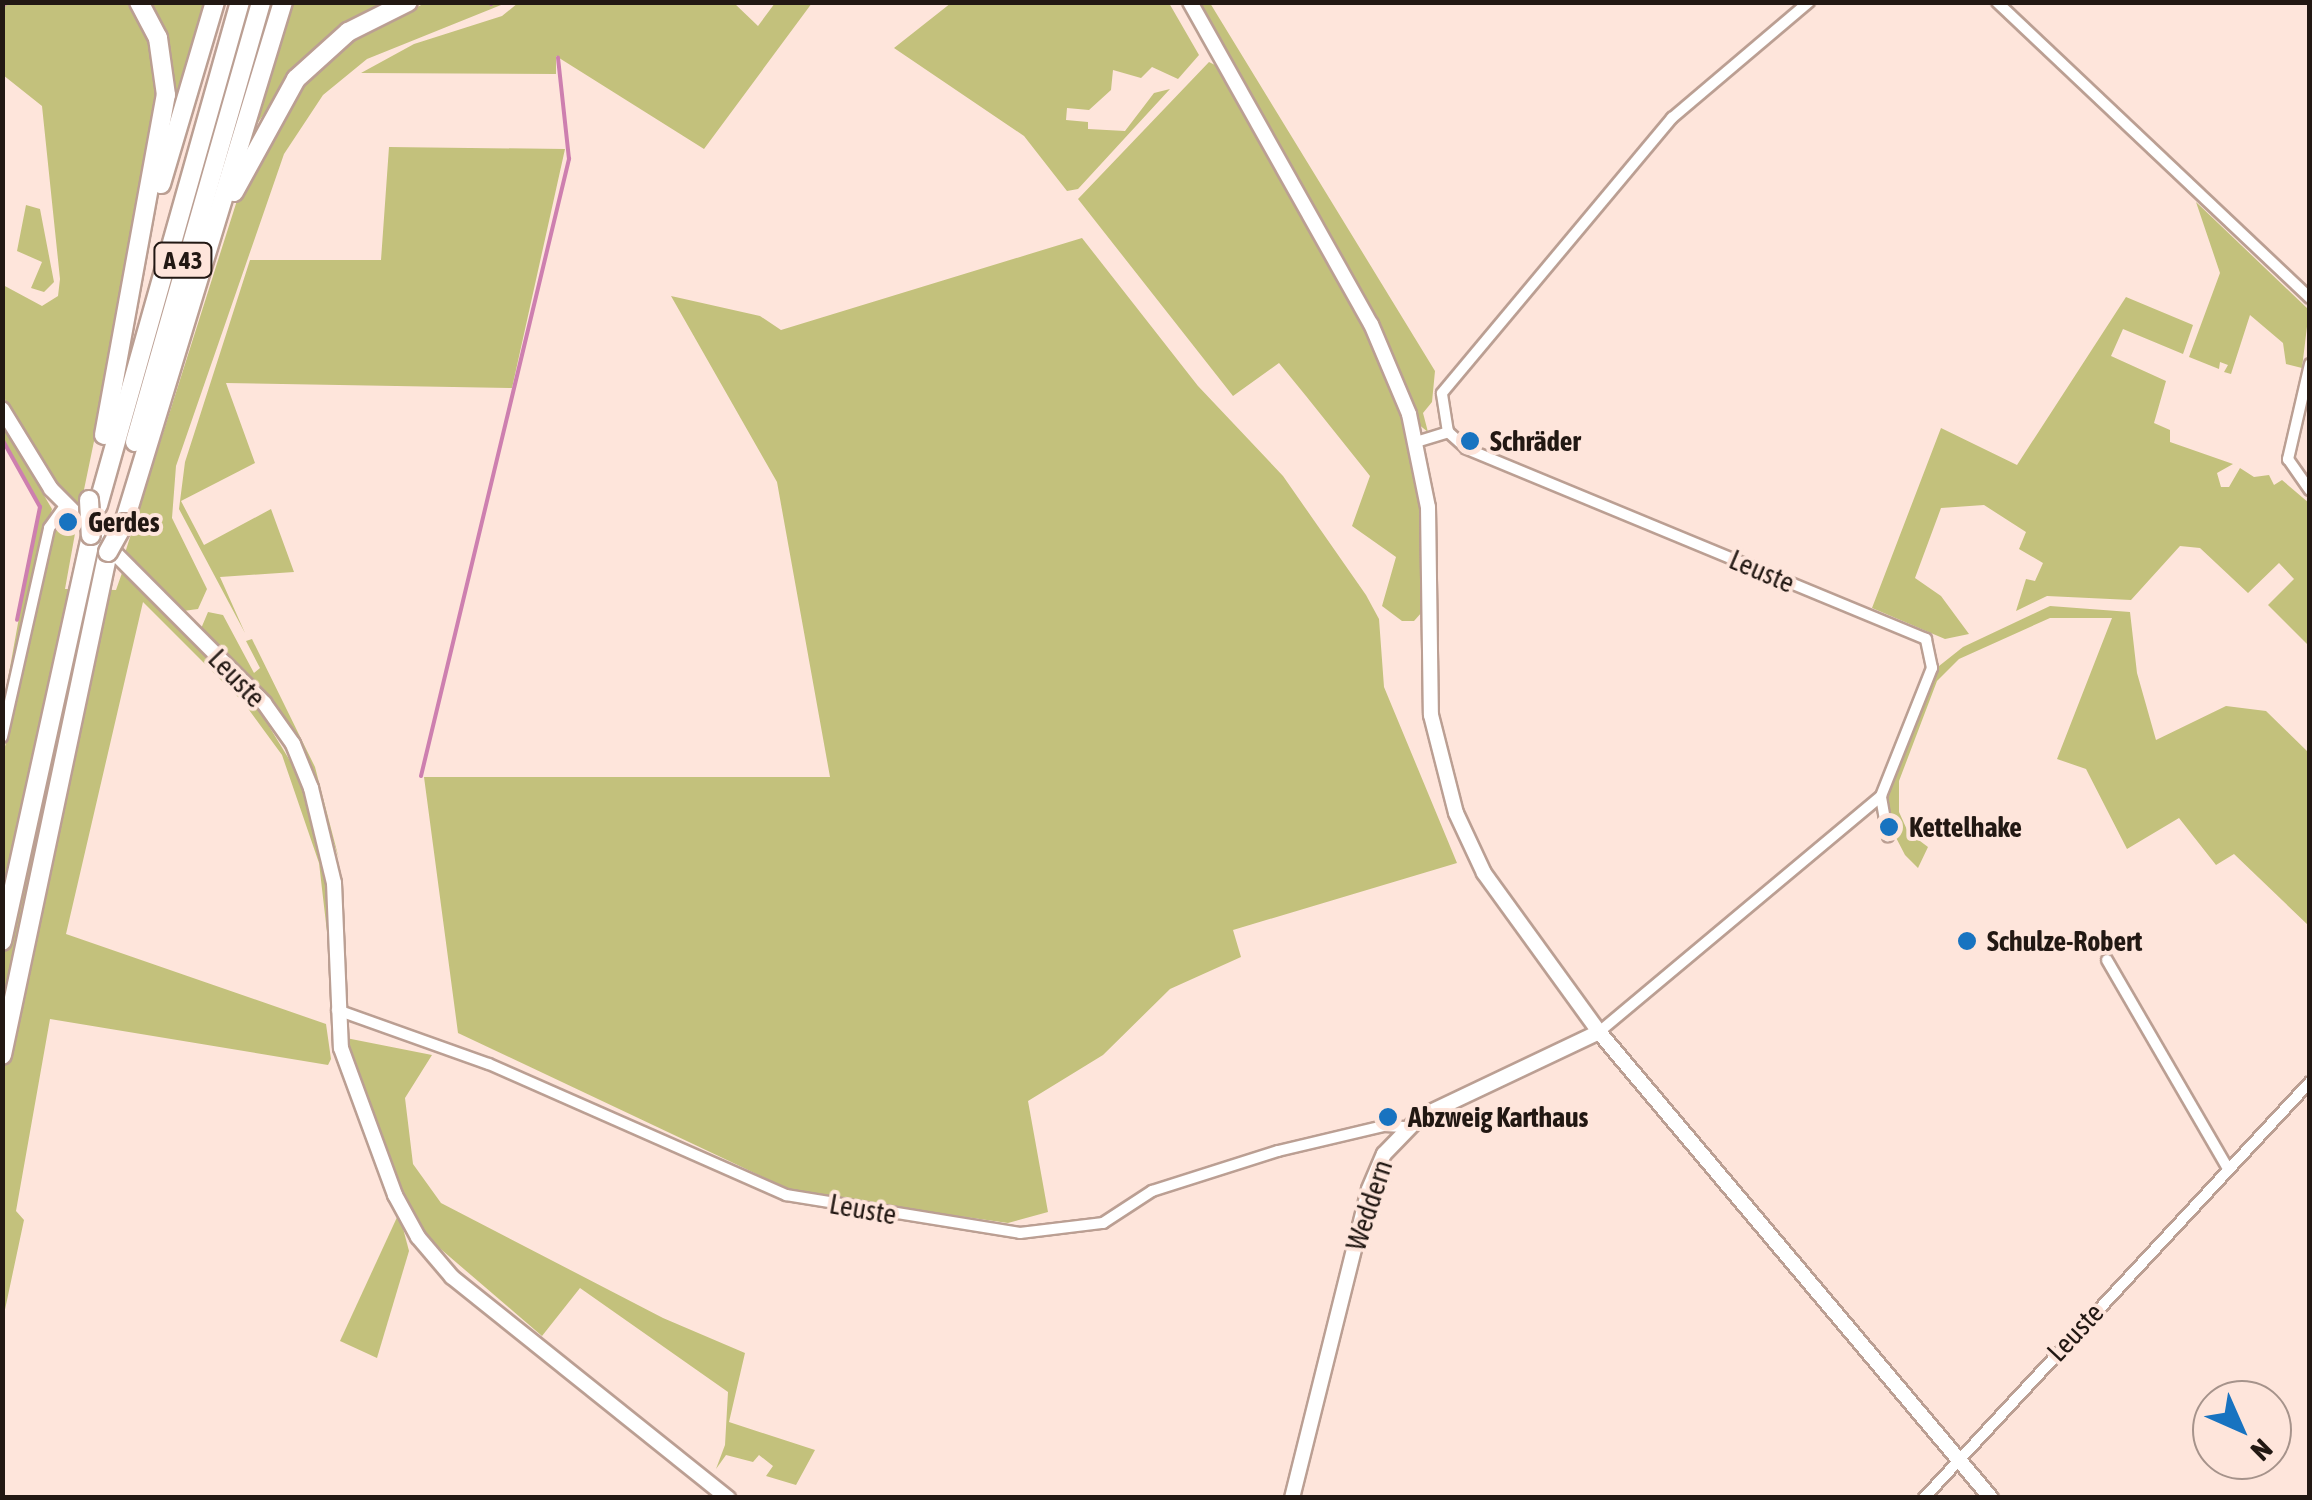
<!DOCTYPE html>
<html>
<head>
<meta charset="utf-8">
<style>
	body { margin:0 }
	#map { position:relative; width:2312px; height:1500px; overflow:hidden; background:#fee5db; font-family:"Asap Condensed",sans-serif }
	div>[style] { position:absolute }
	.green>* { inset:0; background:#c3c17c }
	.stream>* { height:4px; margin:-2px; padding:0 2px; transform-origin:2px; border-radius:2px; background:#cd7faf }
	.roads { filter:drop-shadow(2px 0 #bb9f93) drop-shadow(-2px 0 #bb9f93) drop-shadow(0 2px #bb9f93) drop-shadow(0 -2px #bb9f93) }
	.street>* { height:10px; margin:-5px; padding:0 5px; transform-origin:5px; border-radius:5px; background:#fff }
	.secondary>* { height:14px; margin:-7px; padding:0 7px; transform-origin:7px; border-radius:7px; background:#fff }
	.highway>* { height:18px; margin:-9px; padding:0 9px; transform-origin:9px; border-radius:9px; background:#fff }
	.bridges { filter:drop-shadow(2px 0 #bb9f93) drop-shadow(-2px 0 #bb9f93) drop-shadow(0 2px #bb9f93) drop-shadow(0 -2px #bb9f93) }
	.highway-bridge>* { height:18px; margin:-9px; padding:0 9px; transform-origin:9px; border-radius:9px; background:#fff }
	.dots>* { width:28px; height:28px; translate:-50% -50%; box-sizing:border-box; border:5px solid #fee5db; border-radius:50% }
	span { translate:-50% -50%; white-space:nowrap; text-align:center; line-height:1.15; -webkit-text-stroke:8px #fee5db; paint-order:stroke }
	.shield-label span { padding:2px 8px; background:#fee5db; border:2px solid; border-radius:8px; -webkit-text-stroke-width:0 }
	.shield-label { font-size:25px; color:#221813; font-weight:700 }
	.poi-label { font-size:28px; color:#221813; font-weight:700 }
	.left { translate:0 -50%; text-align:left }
	.street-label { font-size:28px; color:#221813 }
	.frame { position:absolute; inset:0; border:5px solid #221813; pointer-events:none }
	.north { position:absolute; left:2192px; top:1380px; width:100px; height:100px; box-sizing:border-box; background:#fee5db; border:2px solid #a6938b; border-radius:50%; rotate:135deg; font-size:28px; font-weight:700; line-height:40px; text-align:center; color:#221813 }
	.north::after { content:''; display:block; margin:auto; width:35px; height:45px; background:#1873c0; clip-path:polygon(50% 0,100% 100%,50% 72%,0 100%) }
</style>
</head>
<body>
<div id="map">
	<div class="green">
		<i style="clip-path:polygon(2px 3px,131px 3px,146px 25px,160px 79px,141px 214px,80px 509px,56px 487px,3px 396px,3px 285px,42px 306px,58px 296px,60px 279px,42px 106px,3px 75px)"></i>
		<i style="clip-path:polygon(146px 3px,209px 3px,168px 130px,173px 72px)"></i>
		<i style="clip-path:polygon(292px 3px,391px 3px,304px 60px,253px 129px)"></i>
		<i style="clip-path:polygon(425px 3px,506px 3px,367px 59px,323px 95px,284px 154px,176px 466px,172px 518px,207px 589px,198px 609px,183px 611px,125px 553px,240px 191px,287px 100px,334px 50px)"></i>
		<i style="clip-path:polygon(518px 3px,734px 3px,758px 26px,775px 3px,812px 3px,704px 149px,556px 56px,556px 74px,361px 73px,414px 44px,502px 16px)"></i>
		<i style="clip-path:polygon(1169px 3px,1199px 55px,1178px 79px,1152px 67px,1141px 78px,1113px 70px,1111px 90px,1089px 110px,1067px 108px,1066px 120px,1088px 122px,1088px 129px,1125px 131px,1154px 93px,1170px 89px,1078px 189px,1067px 191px,1024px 136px,894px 48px,951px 3px)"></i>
		<i style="clip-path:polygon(1198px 3px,1210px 3px,1435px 371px,1432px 402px,1423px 413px,1428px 432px,1418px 424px,1370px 309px)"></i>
		<i style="clip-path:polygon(1209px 62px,1223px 69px,1381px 356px,1407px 426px,1419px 491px,1422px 612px,1414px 621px,1402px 621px,1382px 606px,1396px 557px,1352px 526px,1370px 476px,1306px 396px,1279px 363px,1233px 396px,1078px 199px)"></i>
		<i style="clip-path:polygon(389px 147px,565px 149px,512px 388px,226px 383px,255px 463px,181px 501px,204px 545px,271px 509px,294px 572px,220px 577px,245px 633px,179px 509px,185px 462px,250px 260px,381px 260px)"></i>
		<i style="clip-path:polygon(2196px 202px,2309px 310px,2302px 368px,2286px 364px,2283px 343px,2250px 315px,2231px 374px,2224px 372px,2228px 365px,2220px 362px,2219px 369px,2189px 357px,2220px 273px)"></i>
		<i style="clip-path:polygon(26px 205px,40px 209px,54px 282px,44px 292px,31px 288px,42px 262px,17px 251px)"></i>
		<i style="clip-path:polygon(1082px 238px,1198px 386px,1283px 476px,1366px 595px,1379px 619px,1384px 687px,1457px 863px,1233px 930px,1241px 957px,1170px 989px,1103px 1055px,1028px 1101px,1048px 1212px,1008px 1223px,797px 1193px,458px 1033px,424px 777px,830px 777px,777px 482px,671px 296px,760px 316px,781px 330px)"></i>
		<i style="clip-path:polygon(2126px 297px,2193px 325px,2183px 354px,2123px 329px,2111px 356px,2166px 381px,2154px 423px,2170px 430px,2170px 442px,2233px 464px,2217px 473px,2221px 487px,2229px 487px,2240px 468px,2254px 477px,2269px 475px,2274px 485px,2282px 480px,2309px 503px,2309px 646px,2268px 605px,2294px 579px,2279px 563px,2248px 593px,2200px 548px,2180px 546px,2131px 600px,2047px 596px,2016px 611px,2026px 579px,2035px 581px,2043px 563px,2019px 549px,2026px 532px,1984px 505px,1941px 508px,1915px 578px,1941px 596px,1969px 634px,1945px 639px,1872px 608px,1941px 428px,2017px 465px)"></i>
		<i style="clip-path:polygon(5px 429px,52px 509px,3px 706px,39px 507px,3px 440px)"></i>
		<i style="clip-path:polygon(66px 524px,76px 528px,65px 589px,116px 590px,123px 570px,253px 700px,303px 782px,328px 880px,327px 932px,319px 863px,282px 755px,244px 703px,143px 602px,66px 934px,326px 1024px,331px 1059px,328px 1065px,50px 1019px,16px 1211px,24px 1220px,3px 1319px,3px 756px,43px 570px,57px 526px)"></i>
		<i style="clip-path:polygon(2050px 606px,2130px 612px,2137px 673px,2156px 740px,2226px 706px,2266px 711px,2309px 753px,2309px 926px,2234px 854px,2216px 865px,2179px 818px,2127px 849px,2086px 769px,2057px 759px,2112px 618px,2050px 618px,1959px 659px,1937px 681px,1899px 781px,1899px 812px,1908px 832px,1928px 847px,1918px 868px,1905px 855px,1890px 826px,1887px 792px,1934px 670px,1963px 647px)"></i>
		<i style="clip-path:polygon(208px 612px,223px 615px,254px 673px,260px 668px,246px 641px,252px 639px,315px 767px,339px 859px,309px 767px,200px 631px)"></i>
		<i style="clip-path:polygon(346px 1038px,432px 1055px,405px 1098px,413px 1164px,441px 1203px,663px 1318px,745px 1353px,729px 1422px,815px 1450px,796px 1485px,766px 1476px,773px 1466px,759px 1455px,753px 1462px,726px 1455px,716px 1469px,725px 1445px,728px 1392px,580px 1288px,542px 1336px,422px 1233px,400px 1192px)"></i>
		<i style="clip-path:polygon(399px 1213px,409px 1251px,377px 1358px,340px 1341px)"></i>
	</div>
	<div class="stream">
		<i style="left:491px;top:4px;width:2px;rotate:-63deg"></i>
		<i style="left:2px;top:7px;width:7px;rotate:-45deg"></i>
		<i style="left:2px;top:439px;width:78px;rotate:60.8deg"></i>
		<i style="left:40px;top:507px;width:115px;rotate:101.5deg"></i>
		<i style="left:421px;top:776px;width:635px;rotate:-76.51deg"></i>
		<i style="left:569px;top:159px;width:102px;rotate:-96.2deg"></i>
	</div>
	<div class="roads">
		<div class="street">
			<i style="left:1997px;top:2px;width:431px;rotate:43.4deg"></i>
			<i style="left:2310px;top:364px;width:98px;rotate:103deg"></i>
			<i style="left:2288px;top:459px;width:38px;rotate:55deg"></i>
			<i style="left:1416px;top:442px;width:34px;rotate:-17deg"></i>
			<i style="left:2px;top:737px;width:214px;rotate:-77.3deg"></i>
			<i style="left:49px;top:528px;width:29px;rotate:-54deg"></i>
			<i style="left:1881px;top:797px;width:40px;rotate:80deg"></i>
			<i style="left:2107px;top:960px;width:241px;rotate:59.9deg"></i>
			<i style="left:337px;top:1010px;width:161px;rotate:19.6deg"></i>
			<i style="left:489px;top:1064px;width:325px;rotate:23.8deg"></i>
			<i style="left:786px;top:1195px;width:237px;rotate:9.2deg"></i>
			<i style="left:1020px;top:1233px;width:84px;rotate:-6.9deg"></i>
			<i style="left:1103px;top:1223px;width:59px;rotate:-33.1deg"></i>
			<i style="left:1152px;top:1191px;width:132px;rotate:-17.6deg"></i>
			<i style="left:1278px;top:1151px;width:109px;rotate:-13.3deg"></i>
			<i style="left:1384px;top:1126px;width:21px;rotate:3deg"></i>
			<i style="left:1599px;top:1032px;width:368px;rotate:-39.9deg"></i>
			<i style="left:1881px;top:796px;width:138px;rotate:-68.3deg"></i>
			<i style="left:1932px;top:668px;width:30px;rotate:-102deg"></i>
			<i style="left:1926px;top:639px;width:498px;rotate:-157.5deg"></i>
			<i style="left:1466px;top:448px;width:24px;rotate:-138deg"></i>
			<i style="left:1448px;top:432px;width:39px;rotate:-99deg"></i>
			<i style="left:1442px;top:393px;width:359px;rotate:-50.1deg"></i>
			<i style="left:1672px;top:118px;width:180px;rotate:-40.3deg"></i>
			<i style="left:1924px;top:1498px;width:567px;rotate:-47.14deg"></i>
		</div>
		<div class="secondary">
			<i style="left:1190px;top:2px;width:369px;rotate:60.7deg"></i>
			<i style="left:1371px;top:324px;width:98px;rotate:67.1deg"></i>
			<i style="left:1409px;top:414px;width:95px;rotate:78.5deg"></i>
			<i style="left:1428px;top:507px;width:208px;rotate:89.2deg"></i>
			<i style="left:1431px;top:715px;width:101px;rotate:75.7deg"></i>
			<i style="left:1456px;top:813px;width:66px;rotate:65deg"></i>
			<i style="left:1484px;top:873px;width:196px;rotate:54.1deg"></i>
			<i style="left:1599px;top:1032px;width:609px;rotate:49.93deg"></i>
			<i style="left:2px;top:409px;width:94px;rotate:58.5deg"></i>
			<i style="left:51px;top:489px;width:302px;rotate:45.1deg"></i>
			<i style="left:264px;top:703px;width:50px;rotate:54.7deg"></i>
			<i style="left:293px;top:744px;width:48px;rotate:67.8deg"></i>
			<i style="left:311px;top:788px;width:98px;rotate:76.4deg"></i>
			<i style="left:334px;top:883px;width:165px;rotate:87.6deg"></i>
			<i style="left:341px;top:1048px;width:157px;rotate:69.8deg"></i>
			<i style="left:395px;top:1195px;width:48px;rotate:61.3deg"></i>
			<i style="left:418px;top:1237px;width:52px;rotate:49.6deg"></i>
			<i style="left:452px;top:1277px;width:354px;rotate:38.7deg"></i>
			<i style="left:1292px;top:1498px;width:318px;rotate:-76deg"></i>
			<i style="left:1369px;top:1189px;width:38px;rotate:-67deg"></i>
			<i style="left:1384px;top:1154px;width:52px;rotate:-45.8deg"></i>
			<i style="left:1420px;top:1117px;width:198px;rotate:-25.4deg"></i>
		</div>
		<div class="highway">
			<i style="left:161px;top:184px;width:190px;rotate:-73.5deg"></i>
			<i style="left:234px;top:192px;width:129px;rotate:-61.2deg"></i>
			<i style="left:296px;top:79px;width:70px;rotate:-42.1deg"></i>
			<i style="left:348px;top:32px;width:67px;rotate:-26.6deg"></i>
			<i style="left:104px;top:435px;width:346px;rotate:-79.7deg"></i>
			<i style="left:166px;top:95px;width:58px;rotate:-98deg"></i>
			<i style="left:158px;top:38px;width:41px;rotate:-117.8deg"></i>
			<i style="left:135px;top:442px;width:458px;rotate:-74deg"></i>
			<i style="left:98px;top:505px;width:523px;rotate:-74.24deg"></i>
			<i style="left:124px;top:523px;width:545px;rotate:-73.03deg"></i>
			<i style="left:2px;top:941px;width:416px;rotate:-77.6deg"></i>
			<i style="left:2px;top:1055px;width:514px;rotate:-78.1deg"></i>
		</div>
	</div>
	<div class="bridges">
		<div class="highway-bridge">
			<i style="left:89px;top:500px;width:35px;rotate:87deg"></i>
			<i style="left:108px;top:552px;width:33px;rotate:-61deg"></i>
		</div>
	</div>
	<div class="dots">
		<i style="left:1470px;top:441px;background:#1873c0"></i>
		<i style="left:68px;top:522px;background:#1873c0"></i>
		<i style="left:1889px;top:827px;background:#1873c0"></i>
		<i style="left:1967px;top:941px;background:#1873c0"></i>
		<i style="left:1388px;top:1117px;background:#1873c0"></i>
	</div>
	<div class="shield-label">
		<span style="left:183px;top:260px">A 43</span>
	</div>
	<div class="poi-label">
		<span class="left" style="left:1490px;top:441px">Schräder</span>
		<span class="left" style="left:88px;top:522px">Gerdes</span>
		<span class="left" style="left:1909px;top:827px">Kettelhake</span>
		<span class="left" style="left:1987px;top:941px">Schulze-Robert</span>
		<span class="left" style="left:1408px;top:1117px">Abzweig Karthaus</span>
	</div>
	<div class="street-label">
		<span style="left:1762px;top:571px;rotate:23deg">Leuste</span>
		<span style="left:237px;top:678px;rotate:46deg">Leuste</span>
		<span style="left:1369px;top:1205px;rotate:-72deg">Weddern</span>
		<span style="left:863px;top:1209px;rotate:10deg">Leuste</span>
		<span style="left:2075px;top:1332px;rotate:-47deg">Leuste</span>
	</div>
	<div class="frame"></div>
	<div class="north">N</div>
</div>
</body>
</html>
